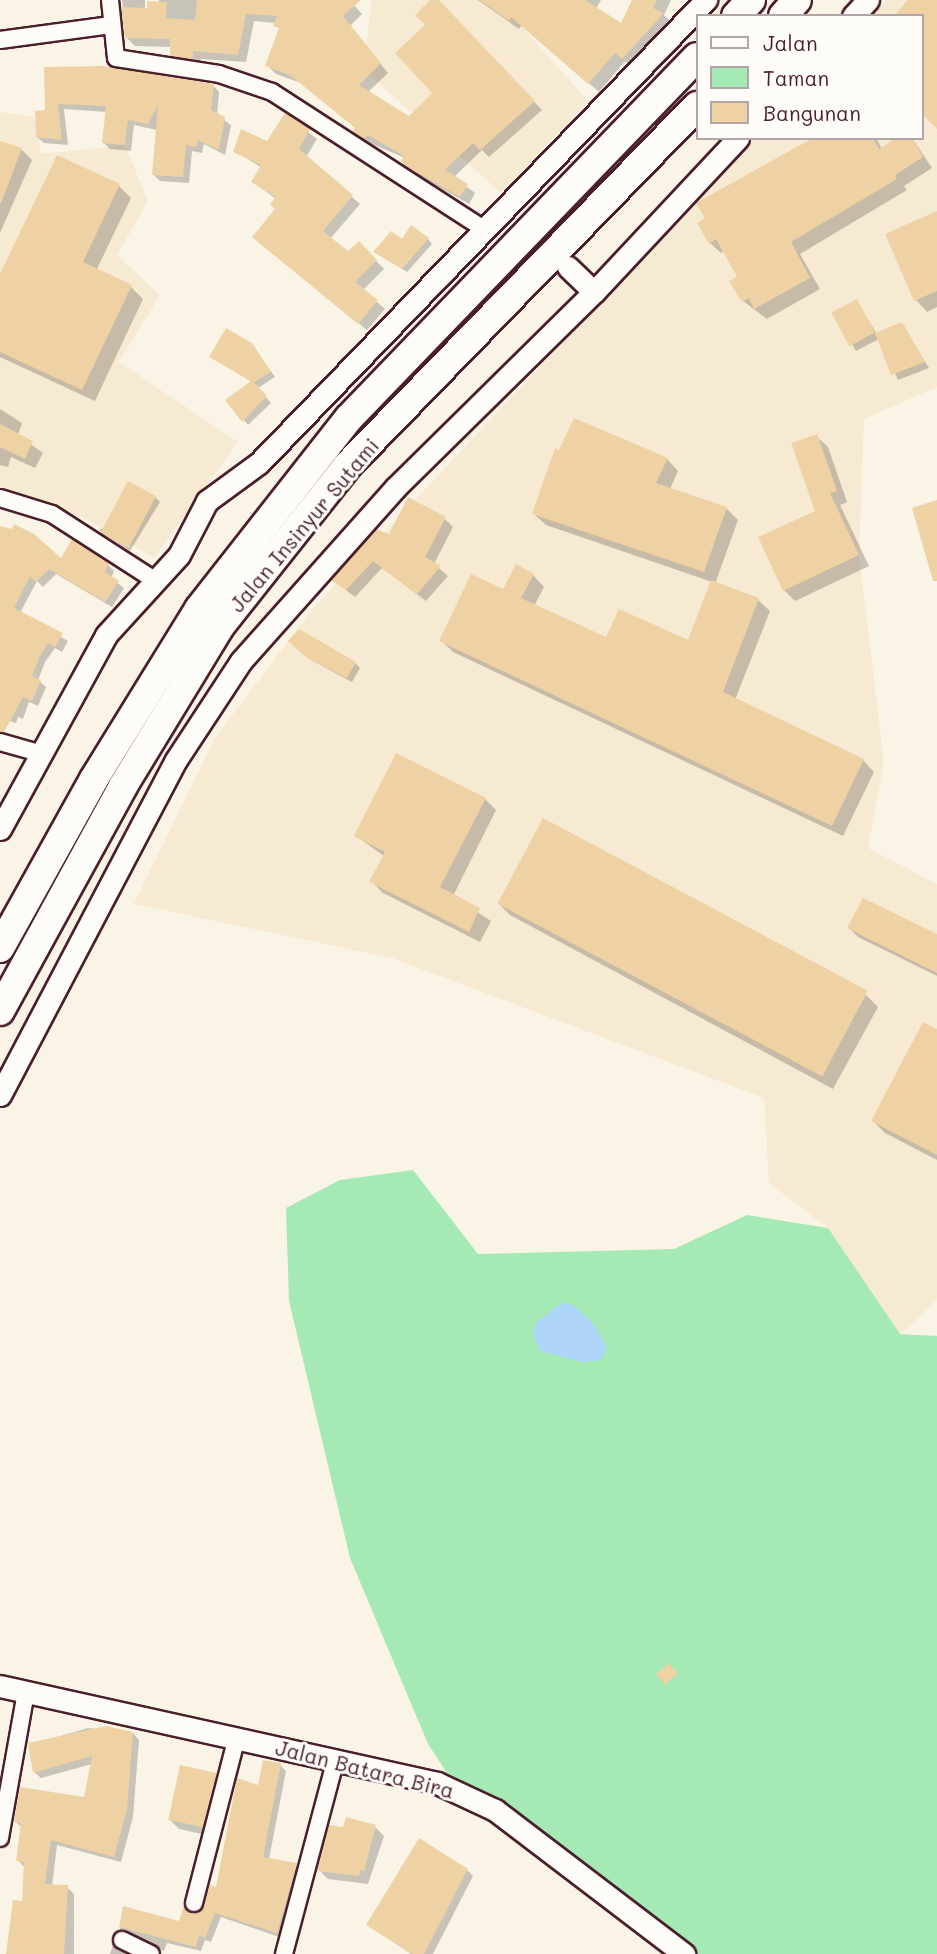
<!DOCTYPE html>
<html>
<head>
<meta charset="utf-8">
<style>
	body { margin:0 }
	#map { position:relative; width:937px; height:1954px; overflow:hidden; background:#faf4e6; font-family:Mali,sans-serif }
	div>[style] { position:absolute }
	.built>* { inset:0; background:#f7ead2 }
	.green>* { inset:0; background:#a5e9b4 }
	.water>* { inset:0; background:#aed5f8 }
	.shadow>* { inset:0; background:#0003 }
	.building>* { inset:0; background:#efd2a3; transform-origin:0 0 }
	.roads { filter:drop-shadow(2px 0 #4a1f2b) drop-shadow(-2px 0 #4a1f2b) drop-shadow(0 2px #4a1f2b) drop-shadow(0 -2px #4a1f2b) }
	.street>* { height:16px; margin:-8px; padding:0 8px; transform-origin:8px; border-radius:8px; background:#fdfcf7 }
	.secondary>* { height:21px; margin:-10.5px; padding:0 10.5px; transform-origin:10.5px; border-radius:10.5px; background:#fdfcf7 }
	.highway>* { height:28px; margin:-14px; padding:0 14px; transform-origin:14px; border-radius:14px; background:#fdfcf7 }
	span { translate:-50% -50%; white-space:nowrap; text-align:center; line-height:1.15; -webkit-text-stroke:6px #fdfcf7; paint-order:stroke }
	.street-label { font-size:21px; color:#4a1f2b }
	.legend { position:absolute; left:696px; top:14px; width:228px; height:126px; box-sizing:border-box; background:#fdfcf7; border:2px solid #b5a4a5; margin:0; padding:9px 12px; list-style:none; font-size:21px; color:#4a1f2b }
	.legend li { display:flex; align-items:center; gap:14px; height:35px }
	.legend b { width:35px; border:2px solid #b5a4a5 }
</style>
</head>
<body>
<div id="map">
	<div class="built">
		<i style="clip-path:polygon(372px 0,534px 0,522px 27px,588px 101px,501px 193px,363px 69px)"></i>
		<i style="clip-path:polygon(887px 0,937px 0,937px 387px,864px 419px,859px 555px,884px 762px,868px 848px,937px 884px,937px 1299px,900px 1335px,828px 1228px,769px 1183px,764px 1098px,392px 958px,134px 904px,215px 738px,314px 607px,756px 138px,921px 138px,921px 16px,872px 16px)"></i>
		<i style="clip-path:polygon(0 112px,34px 117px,41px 154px,125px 145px,148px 201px,117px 255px,160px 295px,119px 362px,238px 442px,154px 558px,79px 515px,0 488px)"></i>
	</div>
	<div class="green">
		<i style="clip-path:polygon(413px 1170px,478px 1254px,674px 1249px,747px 1215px,828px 1228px,900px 1334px,937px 1336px,937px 1954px,676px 1954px,466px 1802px,428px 1744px,350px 1558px,289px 1301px,286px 1208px,340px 1180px)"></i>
	</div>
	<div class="water">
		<i style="clip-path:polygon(561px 1303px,573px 1305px,594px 1324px,607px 1348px,601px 1360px,582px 1362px,540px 1351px,533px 1335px,536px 1323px)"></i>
	</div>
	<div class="shadow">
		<i style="clip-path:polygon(122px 0,145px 0,145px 22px,157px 23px,159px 0,349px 0,362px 14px,350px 26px,388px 73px,368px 92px,409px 118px,435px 94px,445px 9px,542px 110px,489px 157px,482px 150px,454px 177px,475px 193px,469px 204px,418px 175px,405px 158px,363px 140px,357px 129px,301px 83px,276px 74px,267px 65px,280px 31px,276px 23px,254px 21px,246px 62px,201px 59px,201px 67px,180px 64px,171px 55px,172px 47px,135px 46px,126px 37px)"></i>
		<i style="clip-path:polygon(478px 0,601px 0,596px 9px,621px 25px,634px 0,671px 0,664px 15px,672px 23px,632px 67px,625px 61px,599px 92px,522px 25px,519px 29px)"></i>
		<i style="clip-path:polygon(45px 68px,213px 85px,219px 92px,217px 115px,231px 125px,225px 155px,204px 144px,202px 153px,192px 151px,189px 183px,160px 181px,154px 175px,157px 130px,134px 125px,131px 151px,110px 149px,104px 143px,107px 112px,64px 109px,68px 145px,44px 143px,37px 137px,47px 111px)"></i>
		<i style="clip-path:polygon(286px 115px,317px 139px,306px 157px,360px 204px,330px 239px,348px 253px,359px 243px,384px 269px,363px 290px,385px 309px,367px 330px,262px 245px,277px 209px,276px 199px,253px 182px,262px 168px,235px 151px,268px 143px)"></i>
		<i style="clip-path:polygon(816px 138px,876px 138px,882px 149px,912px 138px,932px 168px,904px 186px,907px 190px,800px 254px,820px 289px,767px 319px,743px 301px,739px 277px,725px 251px,721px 253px,710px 243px)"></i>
		<i style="clip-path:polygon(0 143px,22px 150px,32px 160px,0 233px)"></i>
		<i style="clip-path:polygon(119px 186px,131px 198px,96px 271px,131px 287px,143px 299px,95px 401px,0 357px,0 278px)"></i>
		<i style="clip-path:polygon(937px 213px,937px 307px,927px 312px,916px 300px,887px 234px)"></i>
		<i style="clip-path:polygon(428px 239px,432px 244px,407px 272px,376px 252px,402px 241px)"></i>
		<i style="clip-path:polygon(856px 301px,877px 334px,902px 324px,929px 368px,898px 380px,879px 339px,856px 351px,834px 313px)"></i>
		<i style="clip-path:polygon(251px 344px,275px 377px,258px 388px,271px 403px,248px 425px,228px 401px,252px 382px,211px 357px)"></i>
		<i style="clip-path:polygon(0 409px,22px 423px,18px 435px,43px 453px,35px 468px,11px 457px,8px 467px,0 465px)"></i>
		<i style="clip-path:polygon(816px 436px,828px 447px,847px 502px,840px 505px,869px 566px,795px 601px,784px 590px,817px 512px)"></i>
		<i style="clip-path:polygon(667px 459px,678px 471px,670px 489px,726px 508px,738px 520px,715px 584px,758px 600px,770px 611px,735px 700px,863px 760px,874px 772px,843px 836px,453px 652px,441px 640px,504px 591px,533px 575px,544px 587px,534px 606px,607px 640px,689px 643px,712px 582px,546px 525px,534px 514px)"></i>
		<i style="clip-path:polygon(155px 497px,160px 502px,130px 551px,99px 530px)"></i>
		<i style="clip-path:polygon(445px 519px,453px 527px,434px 564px,448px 576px,426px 601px,382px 568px,355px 597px,333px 580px,390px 536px)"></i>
		<i style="clip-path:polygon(0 528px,61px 561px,72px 542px,108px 565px,114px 571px,111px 578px,124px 588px,112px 607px,56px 574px,43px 587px,37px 581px,20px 613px,68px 641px,62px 652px,55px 648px,45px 662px,38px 680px,46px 687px,38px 706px,29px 702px,23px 719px,18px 717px,16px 723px,4px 719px,0 729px)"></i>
		<i style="clip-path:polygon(295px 646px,355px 663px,360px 668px,352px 682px,313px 661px)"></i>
		<i style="clip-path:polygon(485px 799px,496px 810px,453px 896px,491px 921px,480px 942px,383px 893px,371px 881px,384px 856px,356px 836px)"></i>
		<i style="clip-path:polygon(498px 903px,866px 995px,878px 1007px,833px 1089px,510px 915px)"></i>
		<i style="clip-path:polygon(849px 928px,937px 936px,937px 976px,858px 937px)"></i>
		<i style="clip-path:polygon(937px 1031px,937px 1160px,885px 1133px,873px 1121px)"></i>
		<i style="clip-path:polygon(88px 1728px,133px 1733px,139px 1740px,133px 1817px,121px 1862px,57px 1845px,52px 1886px,67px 1887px,74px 1894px,74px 1954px,6px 1954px,24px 1903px,24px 1867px,18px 1860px,22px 1828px,15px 1821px,85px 1799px,92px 1764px,41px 1778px,34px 1772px,30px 1745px)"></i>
		<i style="clip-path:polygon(280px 1765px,286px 1771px,269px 1859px,296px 1865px,302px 1871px,282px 1938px,221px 1917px,211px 1942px,205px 1940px,201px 1951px,167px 1943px,164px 1951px,134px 1936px,124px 1936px,119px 1931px,125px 1908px,180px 1923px,202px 1912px,217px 1889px,259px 1788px)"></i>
		<i style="clip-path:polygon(216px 1774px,225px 1783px,211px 1836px,179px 1829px,170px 1820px)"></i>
		<i style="clip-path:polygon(375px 1827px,384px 1836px,368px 1884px,328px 1879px,319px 1870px)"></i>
		<i style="clip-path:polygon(467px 1870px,473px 1876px,433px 1954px,411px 1954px,368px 1925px)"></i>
		<i style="clip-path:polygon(113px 1945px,129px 1954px,110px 1954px)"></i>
	</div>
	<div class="building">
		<i style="clip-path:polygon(197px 0,361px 0,343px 16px,381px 63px,359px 85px,409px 116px,432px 93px,395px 53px,425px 25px,415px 15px,430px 0,439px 0,535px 101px,480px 150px,473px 143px,445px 170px,468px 184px,460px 197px,407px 167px,401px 161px,404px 156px,368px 135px,365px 139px,353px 132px,355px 128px,290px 75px,265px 66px,279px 28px,273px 26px,277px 16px,246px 14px,238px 55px,193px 51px,193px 59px,170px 56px,170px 39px,125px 38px,121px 7px,147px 8px,147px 1px,167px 2px,166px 18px,195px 20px)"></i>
		<i style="clip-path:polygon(480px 0,585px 0,621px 23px,632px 0,657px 0,653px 8px,664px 13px,622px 59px,615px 53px,588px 84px,511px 17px,509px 21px)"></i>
		<i style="clip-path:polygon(908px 0,937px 0,937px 129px,921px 113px,921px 16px,894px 16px)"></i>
		<i style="clip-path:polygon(103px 66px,214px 84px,211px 110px,225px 117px,219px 150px,198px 140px,196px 147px,186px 145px,183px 177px,152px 175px,158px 105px,148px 124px,128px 120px,125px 145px,102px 143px,106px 106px,58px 104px,62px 140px,36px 137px,35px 111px,45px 110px,44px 67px)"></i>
		<i style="clip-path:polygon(285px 113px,310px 129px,299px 149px,353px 195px,323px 231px,348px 251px,359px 241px,377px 260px,355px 282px,378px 300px,358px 324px,252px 237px,275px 209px,270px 204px,276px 197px,251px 182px,261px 165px,233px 152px,241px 129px,267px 141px)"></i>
		<i style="clip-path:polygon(813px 138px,873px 138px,879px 149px,896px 138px,912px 138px,923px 157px,895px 175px,897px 179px,791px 242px,810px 278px,754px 309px,749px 298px,742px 302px,729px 281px,737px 277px,716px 239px,709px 244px,697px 223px,705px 218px,696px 203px)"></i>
		<i style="clip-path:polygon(0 141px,22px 148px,1px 203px,0 203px)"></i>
		<i style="clip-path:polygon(57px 155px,120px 184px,83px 262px,132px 285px,82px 390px,0 352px,0 274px)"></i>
		<i style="clip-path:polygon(937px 211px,937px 291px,914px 301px,885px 234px)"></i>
		<i style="clip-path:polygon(411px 225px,429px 238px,402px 269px,373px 252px,391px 231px,402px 239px)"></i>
		<i style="left:857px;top:299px;width:38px;height:29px;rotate:62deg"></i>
		<i style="clip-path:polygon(902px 322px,925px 362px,891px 375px,875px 333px)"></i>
		<i style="clip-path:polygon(226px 328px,252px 343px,271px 372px,254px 382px,267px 396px,242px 422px,225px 400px,251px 381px,209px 357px)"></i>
		<i style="clip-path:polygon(574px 418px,668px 458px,656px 483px,727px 507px,704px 572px,532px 514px,555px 448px,559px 450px)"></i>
		<i style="clip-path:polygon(0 424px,33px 441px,25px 459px,0 447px)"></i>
		<i style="clip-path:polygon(817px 434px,837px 491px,830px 493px,859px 555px,783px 591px,758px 537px,815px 511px,791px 443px)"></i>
		<i style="left:128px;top:481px;width:32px;height:59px;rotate:28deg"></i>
		<i style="clip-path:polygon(408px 497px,446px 517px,425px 557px,441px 566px,417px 594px,373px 561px,346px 590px,331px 580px,376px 529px,389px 534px)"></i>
		<i style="clip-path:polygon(937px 500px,937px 581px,933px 581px,912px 508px)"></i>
		<i style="clip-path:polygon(14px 524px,34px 534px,61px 558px,72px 539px,109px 563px,105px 572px,119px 581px,105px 602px,49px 569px,36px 582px,30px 576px,14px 608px,63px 633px,55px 647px,48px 643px,40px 656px,32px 676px,41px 680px,32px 701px,23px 697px,4px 732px,0 732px,0 526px,12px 529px)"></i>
		<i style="clip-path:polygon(516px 564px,534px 574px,521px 598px,606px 637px,619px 609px,688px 640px,711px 580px,759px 598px,723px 692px,864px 759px,832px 826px,439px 641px,471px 574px,503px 589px)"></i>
		<i style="clip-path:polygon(299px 629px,356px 662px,347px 678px,307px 658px,288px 641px)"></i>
		<i style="clip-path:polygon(396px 753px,486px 798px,440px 887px,480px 908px,469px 932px,369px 882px,385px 852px,354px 836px)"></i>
		<i style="left:543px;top:818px;width:368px;height:97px;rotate:28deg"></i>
		<i style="clip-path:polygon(863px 898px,937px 934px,937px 973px,847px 928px)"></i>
		<i style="clip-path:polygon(923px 1022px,937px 1029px,937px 1155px,871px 1121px)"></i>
		<i style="left:669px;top:1663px;width:14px;height:17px;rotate:51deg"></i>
		<i style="clip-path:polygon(106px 1726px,133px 1732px,127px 1810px,114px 1857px,51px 1840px,45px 1884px,68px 1885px,64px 1954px,6px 1954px,13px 1900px,22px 1901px,24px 1862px,16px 1861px,21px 1823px,14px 1822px,20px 1787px,84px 1797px,92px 1756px,33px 1773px,28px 1743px)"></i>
		<i style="clip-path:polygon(263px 1760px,281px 1763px,263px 1857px,297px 1863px,277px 1933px,215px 1913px,205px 1938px,199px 1935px,196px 1947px,119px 1927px,123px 1906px,179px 1921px,184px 1906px,192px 1913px,202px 1910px,210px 1885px,216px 1887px,237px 1778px,258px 1785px)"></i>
		<i style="left:180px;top:1765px;width:38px;height:56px;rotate:12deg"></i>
		<i style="clip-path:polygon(346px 1817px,376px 1825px,364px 1871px,360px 1870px,359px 1876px,317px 1871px,329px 1825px,343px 1827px)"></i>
		<i style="clip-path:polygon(419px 1838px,468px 1869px,424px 1954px,412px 1954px,366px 1925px)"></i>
	</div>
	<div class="roads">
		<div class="street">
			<i style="left:110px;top:0;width:58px;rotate:84.1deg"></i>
			<i style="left:116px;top:58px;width:104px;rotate:8.8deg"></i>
			<i style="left:219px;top:74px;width:56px;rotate:18.8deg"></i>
			<i style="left:272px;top:92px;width:250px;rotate:32.9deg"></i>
			<i style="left:0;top:40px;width:112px;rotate:-7.7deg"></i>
			<i style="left:0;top:498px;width:54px;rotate:17.1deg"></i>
			<i style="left:52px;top:514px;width:120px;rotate:32.8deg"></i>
			<i style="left:0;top:742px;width:41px;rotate:15.8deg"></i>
			<i style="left:0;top:1838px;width:148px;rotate:-79.9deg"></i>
			<i style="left:194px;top:1903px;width:171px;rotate:-75.5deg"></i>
			<i style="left:122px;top:1940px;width:32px;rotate:26deg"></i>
			<i style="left:284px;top:1954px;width:202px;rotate:-75.1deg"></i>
		</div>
		<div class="secondary">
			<i style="left:853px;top:16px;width:22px;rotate:-47deg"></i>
			<i style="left:568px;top:267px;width:36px;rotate:44deg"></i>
			<i style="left:0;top:829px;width:221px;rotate:-61.3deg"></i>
			<i style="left:106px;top:635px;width:108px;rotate:-47.6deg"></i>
			<i style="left:179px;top:555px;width:61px;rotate:-62.6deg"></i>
			<i style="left:207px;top:501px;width:64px;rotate:-36.2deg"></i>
			<i style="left:259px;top:463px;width:644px;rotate:-46.01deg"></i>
			<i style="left:0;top:1095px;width:378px;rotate:-62.3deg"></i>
			<i style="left:176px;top:760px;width:118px;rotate:-56.7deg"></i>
			<i style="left:241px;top:661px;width:233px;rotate:-48.3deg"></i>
			<i style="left:396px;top:487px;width:278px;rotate:-44.6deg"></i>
			<i style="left:594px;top:292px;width:211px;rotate:-46.9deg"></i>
			<i style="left:0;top:1686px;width:448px;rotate:12.5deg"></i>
			<i style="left:437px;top:1783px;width:64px;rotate:25deg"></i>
			<i style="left:495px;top:1810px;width:238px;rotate:37.3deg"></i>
		</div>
		<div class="highway">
			<i style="left:736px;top:16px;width:22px;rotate:-47deg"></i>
			<i style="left:783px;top:16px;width:21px;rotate:-49deg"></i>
			<i style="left:0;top:948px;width:193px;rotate:-60.9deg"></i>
			<i style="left:94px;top:779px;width:200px;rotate:-58.3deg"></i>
			<i style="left:199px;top:609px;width:243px;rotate:-51.9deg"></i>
			<i style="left:349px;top:418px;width:501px;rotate:-46.05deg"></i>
			<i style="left:0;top:1011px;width:256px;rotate:-61.3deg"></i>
			<i style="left:123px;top:786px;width:188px;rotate:-58.7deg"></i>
			<i style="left:221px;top:625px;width:203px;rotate:-51.6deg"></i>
			<i style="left:347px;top:466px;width:502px;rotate:-45.81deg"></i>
		</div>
	</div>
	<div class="street-label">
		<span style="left:304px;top:525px;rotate:-50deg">Jalan Insinyur Sutami</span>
		<span style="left:365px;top:1769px;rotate:14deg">Jalan Batara Bira</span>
	</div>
	<ul class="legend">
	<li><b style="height:9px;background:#fdfcf7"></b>Jalan</li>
	<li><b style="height:19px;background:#a5e9b4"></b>Taman</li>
	<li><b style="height:19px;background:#efd2a3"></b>Bangunan</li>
	</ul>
</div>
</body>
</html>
